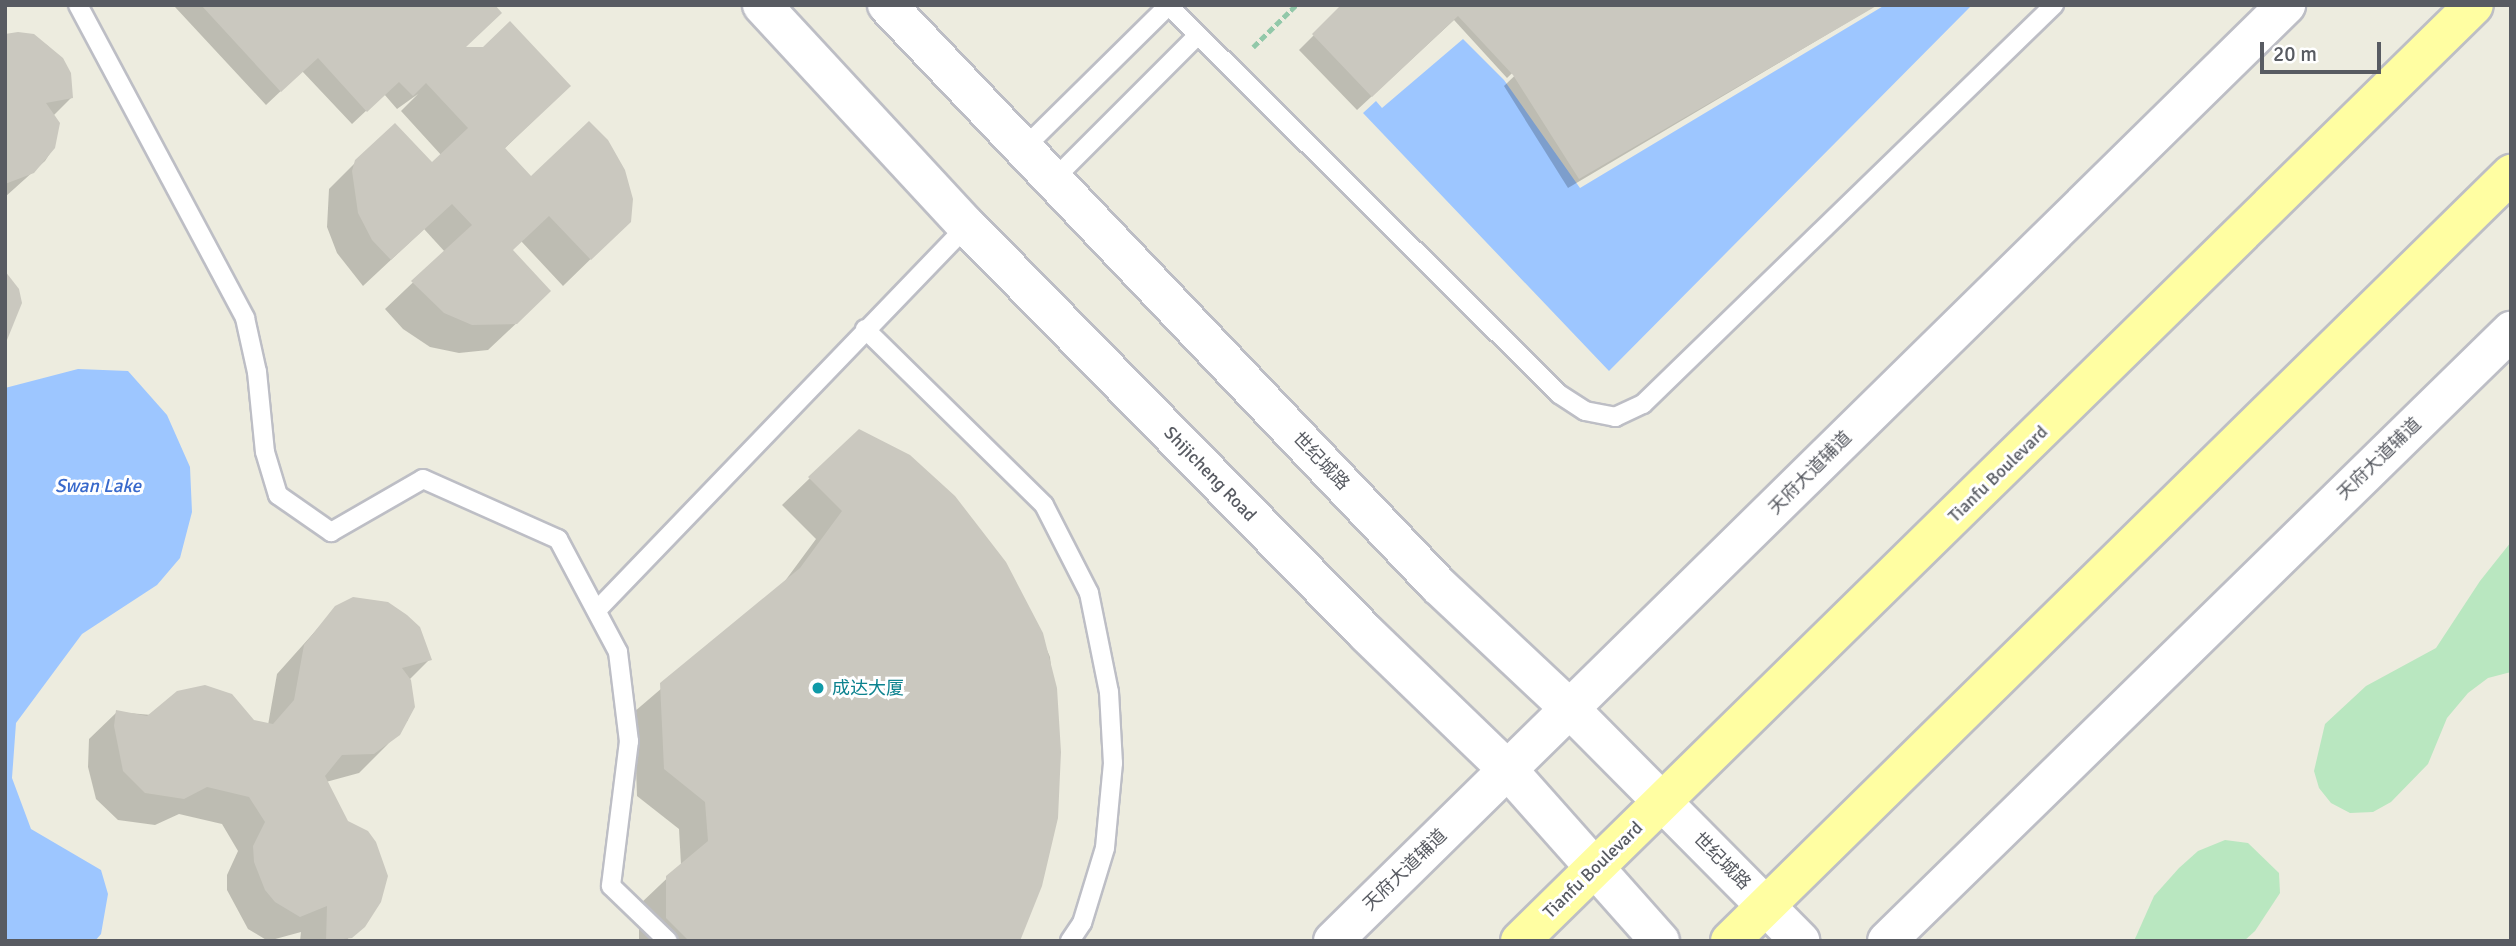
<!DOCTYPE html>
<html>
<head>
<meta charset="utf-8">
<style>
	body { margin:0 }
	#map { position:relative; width:2516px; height:946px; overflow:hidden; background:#edecdf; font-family:Signika,"Noto Sans SC",sans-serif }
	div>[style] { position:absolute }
	.green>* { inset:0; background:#b9e7c0 }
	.water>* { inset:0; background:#9dc6ff }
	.shadow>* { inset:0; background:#0003 }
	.building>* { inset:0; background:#cac8bf }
	.path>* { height:4.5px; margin-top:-2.25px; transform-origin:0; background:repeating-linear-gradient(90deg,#92c8a9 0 7px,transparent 0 10.5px) }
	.roads { filter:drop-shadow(2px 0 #bdbec5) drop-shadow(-2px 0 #bdbec5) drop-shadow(0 2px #bdbec5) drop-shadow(0 -2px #bdbec5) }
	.service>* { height:18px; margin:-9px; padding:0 9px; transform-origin:9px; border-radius:9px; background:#fff }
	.tertiary>* { height:38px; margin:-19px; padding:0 19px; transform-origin:19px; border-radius:19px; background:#fff }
	.secondary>* { height:38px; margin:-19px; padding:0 19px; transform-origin:19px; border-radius:19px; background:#fff }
	.primary>* { height:38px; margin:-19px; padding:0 19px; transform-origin:19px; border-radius:19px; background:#fffea2 }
	.dots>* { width:19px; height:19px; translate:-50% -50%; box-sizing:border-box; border:4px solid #fff; border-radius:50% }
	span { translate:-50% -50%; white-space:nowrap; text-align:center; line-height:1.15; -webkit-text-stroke:6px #fff; paint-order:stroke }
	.street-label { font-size:18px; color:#585b62 }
	.culture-label { font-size:18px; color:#0d838f }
	.left { translate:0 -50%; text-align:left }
	.water-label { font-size:19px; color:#3869cb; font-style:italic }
	.frame { position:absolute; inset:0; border:7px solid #585b62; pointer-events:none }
	.scale { position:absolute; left:2260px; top:42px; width:121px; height:32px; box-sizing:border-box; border:4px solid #585b62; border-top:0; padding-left:9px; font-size:21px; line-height:24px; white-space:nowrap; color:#585b62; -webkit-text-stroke:5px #fff; paint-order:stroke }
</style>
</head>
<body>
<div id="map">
	<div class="green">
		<i style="clip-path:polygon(2511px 542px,2511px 672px,2488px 678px,2468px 693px,2447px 718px,2428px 764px,2391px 802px,2373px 812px,2350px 813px,2331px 803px,2319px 788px,2314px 771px,2325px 724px,2366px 686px,2436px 648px,2480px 581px)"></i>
		<i style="clip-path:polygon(2225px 840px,2248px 843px,2279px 873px,2280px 893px,2255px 931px,2244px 941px,2134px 941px,2154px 896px,2179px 868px,2198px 851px)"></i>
	</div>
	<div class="water">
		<i style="clip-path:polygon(1885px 5px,1972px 5px,1609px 371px,1363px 113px,1376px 101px,1382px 108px,1463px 39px,1504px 80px,1580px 188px)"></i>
		<i style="clip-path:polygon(78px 369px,128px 371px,167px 415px,190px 467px,192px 512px,180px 558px,157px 585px,82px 634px,16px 723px,12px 778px,31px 829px,101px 870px,108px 894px,101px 934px,95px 941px,5px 941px,5px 388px)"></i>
	</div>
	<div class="shadow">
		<i style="clip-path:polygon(492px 5px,462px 48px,569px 86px,504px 149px,601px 249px,563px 286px,521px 241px,511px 250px,522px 318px,488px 350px,459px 353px,430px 347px,403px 329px,385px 309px,445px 252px,424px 229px,363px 286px,337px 253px,327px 227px,329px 189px,357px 161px,432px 164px,442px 156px,401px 111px,418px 94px,397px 109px,384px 94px,352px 124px,302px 71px,266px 105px,175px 7px)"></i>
		<i style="clip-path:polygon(1344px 5px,1583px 5px,1507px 78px,1454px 20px,1357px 110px,1299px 50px)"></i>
		<i style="clip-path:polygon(1588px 5px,1875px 6px,1568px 188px,1504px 86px)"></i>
		<i style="clip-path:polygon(5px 36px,34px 36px,48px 46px,69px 74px,71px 98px,53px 116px,54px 147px,45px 161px,5px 197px)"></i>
		<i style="clip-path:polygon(810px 478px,1032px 615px,1050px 657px,1060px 752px,1017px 941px,639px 941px,639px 905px,681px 865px,679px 829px,637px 796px,634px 712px,782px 585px,816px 539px,782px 505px)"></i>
		<i style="clip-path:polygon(353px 599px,387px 604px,429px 660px,407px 682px,408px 720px,387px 745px,359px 773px,326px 782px,350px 936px,346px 941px,300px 941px,301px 932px,268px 941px,248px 929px,227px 890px,227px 875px,238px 851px,222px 824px,179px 814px,155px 825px,118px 820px,96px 799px,88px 767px,89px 739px,117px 712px,268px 725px,277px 674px,336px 608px)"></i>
	</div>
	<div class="building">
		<i style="clip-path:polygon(201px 5px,495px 5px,502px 13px,466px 47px,483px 47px,510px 21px,571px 86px,505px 148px,531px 176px,589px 121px,608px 140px,625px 170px,633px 199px,631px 222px,591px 260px,549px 216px,513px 250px,551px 291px,517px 324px,472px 325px,444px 313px,411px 281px,472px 225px,452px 204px,391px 260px,372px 240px,358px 213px,352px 171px,355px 160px,395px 123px,432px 162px,468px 128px,426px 83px,413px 96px,399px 82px,367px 112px,318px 58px,281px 92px)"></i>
		<i style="clip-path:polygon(1341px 5px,1878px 5px,1579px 179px,1513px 75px,1458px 16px,1372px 97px,1312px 34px)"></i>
		<i style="clip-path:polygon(18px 32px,34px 34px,63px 58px,71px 73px,73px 98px,46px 103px,60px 123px,55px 148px,34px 173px,5px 184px,5px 34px)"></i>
		<i style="clip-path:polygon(5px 271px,19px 289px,22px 303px,5px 345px)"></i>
		<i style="clip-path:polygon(859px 429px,910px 455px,955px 496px,1006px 562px,1043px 633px,1057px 688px,1061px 752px,1058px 818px,1042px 886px,1020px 941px,689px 941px,666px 918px,666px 876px,708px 841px,705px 802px,664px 769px,660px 683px,800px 568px,842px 511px,808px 477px)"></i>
		<i style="clip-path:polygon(353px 597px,388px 602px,407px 615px,420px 627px,432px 660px,402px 668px,411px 680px,415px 707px,400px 735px,374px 754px,342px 755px,325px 776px,348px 821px,368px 831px,376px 842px,388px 876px,381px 902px,365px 927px,352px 938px,326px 941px,327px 906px,300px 917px,275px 902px,265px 890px,254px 862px,253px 846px,265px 822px,249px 797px,207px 787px,184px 799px,145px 793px,123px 771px,114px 726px,116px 710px,147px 716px,177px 691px,205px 685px,232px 694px,254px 720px,273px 724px,294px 700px,304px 645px,335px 606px)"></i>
	</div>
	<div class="path">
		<i style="left:1253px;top:47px;width:60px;rotate:-44.3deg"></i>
	</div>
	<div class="roads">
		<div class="service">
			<i style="left:78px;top:5px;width:355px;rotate:61.9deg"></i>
			<i style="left:245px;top:318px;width:55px;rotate:77.5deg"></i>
			<i style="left:257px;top:372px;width:80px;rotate:84.3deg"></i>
			<i style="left:265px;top:452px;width:45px;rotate:73.2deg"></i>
			<i style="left:278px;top:495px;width:65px;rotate:34.9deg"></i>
			<i style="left:331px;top:532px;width:106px;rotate:-29.9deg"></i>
			<i style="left:423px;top:479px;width:148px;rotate:24deg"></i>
			<i style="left:558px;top:539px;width:128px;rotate:62deg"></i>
			<i style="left:618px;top:652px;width:90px;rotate:83deg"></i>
			<i style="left:629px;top:741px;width:146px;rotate:97.1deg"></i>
			<i style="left:611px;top:886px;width:79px;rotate:44deg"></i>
			<i style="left:1168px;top:5px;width:552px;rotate:44.85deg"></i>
			<i style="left:1559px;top:394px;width:31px;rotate:33deg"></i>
			<i style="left:1585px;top:411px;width:31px;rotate:11deg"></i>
			<i style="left:1615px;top:417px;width:31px;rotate:-25deg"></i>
			<i style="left:1643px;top:404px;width:573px;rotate:-44.15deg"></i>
			<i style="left:1023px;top:149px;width:204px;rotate:-44.6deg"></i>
			<i style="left:1053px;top:180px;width:204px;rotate:-45deg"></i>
			<i style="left:865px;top:329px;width:251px;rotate:44.5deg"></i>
			<i style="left:1044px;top:505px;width:99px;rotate:62.9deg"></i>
			<i style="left:1089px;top:593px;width:101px;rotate:78.6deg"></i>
			<i style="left:1109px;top:692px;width:71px;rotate:86.8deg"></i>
			<i style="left:1113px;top:763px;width:85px;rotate:95.4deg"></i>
			<i style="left:1105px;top:848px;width:78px;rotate:107deg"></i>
			<i style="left:1082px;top:923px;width:22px;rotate:124deg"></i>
			<i style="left:598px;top:609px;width:532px;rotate:-46.07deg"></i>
		</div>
		<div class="tertiary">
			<i style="left:1333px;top:941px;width:1336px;rotate:-44.48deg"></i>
			<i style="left:1887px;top:941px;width:873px;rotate:-44.35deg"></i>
		</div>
		<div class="secondary">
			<i style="left:762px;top:5px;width:301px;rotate:47.2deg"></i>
			<i style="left:967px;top:226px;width:571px;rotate:45.57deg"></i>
			<i style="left:1367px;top:634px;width:196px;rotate:44deg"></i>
			<i style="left:1508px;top:770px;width:229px;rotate:48.4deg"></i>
			<i style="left:887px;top:5px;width:801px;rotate:46.47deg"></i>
			<i style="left:1439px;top:586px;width:180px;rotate:43.2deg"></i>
			<i style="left:1570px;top:709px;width:327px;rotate:45.2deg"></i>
		</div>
		<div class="primary">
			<i style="left:1520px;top:941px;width:1336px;rotate:-44.45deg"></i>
			<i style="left:1730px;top:941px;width:1095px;rotate:-44.48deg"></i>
		</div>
	</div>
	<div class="dots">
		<i style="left:818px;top:688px;background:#0f9aa8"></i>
	</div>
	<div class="street-label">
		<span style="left:2379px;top:459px;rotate:-44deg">天府大道辅道</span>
		<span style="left:1321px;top:461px;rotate:46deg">世纪城路</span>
		<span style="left:1810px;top:473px;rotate:-45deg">天府大道辅道</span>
		<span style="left:1210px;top:474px;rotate:46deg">Shijicheng Road</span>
		<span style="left:1998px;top:474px;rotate:-44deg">Tianfu Boulevard</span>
		<span style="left:1722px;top:861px;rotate:45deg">世纪城路</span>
		<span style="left:1405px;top:870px;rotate:-44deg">天府大道辅道</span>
		<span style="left:1593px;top:870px;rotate:-44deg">Tianfu Boulevard</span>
	</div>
	<div class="culture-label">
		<span class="left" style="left:832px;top:688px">成达大厦</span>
	</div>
	<div class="water-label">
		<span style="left:98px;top:487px">Swan Lake</span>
	</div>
	<div class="frame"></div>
	<div class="scale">20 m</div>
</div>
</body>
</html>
